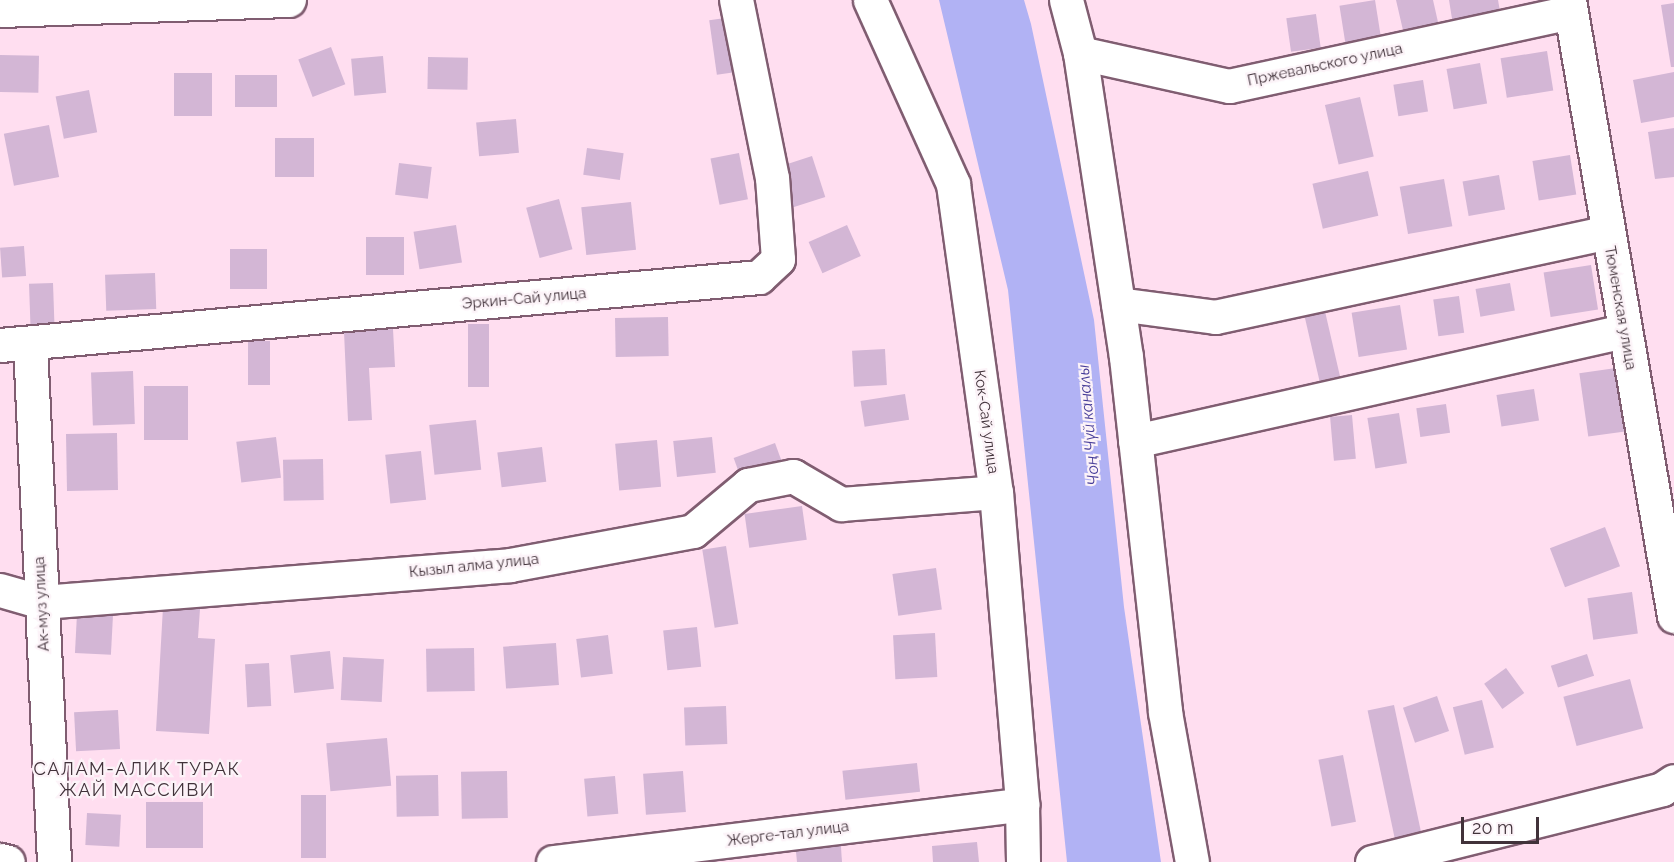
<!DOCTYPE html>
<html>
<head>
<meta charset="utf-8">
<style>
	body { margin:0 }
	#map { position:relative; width:1674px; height:862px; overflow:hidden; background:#ffdef0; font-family:Raleway,sans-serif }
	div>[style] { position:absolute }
	.water>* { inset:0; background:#b1b2f4 }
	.building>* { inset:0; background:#d3b6d5; transform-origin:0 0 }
	.roads { filter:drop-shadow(2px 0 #805d71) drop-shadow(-2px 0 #805d71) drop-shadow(0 2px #805d71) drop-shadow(0 -2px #805d71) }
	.minor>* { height:33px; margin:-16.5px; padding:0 16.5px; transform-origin:16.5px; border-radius:16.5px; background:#fff }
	span { translate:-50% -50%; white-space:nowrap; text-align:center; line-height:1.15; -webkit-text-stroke:4.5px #fcf3f8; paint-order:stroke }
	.street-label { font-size:15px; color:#41323a }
	.water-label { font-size:16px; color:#463c98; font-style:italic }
	.quarter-label { font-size:18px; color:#41323a; letter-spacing:1.5px }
	.scale { position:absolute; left:1461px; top:817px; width:78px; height:27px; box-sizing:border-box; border:3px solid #41323a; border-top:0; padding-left:8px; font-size:18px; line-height:21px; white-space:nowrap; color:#41323a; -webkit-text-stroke:4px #fcf3f8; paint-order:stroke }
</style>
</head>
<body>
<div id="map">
	<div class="water">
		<i style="clip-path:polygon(939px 0,1024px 0,1031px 24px,1094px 320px,1124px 607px,1161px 862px,1067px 862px,1008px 290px)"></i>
	</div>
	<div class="building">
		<i style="left:1375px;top:0;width:38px;height:36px;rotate:81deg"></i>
		<i style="clip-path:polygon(1396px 0,1433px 0,1440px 31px,1405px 39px)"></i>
		<i style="clip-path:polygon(1449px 0,1498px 0,1501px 17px,1453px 25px)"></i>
		<i style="clip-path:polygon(1674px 3px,1674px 67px,1671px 67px,1661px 5px)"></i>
		<i style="left:1316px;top:14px;width:34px;height:30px;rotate:82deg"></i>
		<i style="left:732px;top:17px;width:55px;height:23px;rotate:82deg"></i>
		<i style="left:331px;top:47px;width:40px;height:35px;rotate:69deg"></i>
		<i style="left:1547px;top:51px;width:40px;height:47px;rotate:81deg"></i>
		<i style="left:0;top:55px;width:39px;height:37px;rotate:1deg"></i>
		<i style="left:383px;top:56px;width:37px;height:32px;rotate:85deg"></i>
		<i style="left:428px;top:57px;width:40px;height:32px;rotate:1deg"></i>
		<i style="left:1480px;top:63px;width:41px;height:34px;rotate:80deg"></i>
		<i style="clip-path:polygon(1674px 72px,1674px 117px,1641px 123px,1633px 80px)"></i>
		<i style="left:174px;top:73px;width:38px;height:43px"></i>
		<i style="left:277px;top:75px;width:32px;height:42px;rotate:90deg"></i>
		<i style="left:1423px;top:80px;width:32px;height:30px;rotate:81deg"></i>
		<i style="left:89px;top:90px;width:43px;height:34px;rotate:79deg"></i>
		<i style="left:1360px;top:97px;width:61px;height:36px;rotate:77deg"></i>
		<i style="left:516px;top:119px;width:34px;height:40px;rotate:85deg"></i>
		<i style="left:49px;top:125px;width:53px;height:46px;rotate:79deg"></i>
		<i style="clip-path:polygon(1674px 128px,1674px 177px,1655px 179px,1648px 132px)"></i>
		<i style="left:314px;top:138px;width:39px;height:39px;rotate:90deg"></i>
		<i style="left:587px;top:148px;width:37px;height:27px;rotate:8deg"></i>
		<i style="left:739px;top:153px;width:47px;height:29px;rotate:79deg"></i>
		<i style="left:1570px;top:155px;width:40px;height:38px;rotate:81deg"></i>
		<i style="left:812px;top:156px;width:43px;height:37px;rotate:72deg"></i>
		<i style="left:399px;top:163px;width:33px;height:32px;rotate:7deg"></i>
		<i style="left:1368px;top:171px;width:46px;height:57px;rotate:77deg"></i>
		<i style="left:1499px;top:175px;width:35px;height:37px;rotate:80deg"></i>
		<i style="left:1444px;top:179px;width:48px;height:45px;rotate:80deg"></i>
		<i style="left:559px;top:199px;width:52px;height:34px;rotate:75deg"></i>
		<i style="left:631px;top:202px;width:48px;height:50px;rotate:84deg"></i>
		<i style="left:456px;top:225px;width:38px;height:43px;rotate:81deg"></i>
		<i style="left:847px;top:225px;width:34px;height:42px;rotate:66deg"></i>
		<i style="left:366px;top:237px;width:38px;height:38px"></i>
		<i style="left:24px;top:246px;width:30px;height:24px;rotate:86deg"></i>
		<i style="left:267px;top:249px;width:40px;height:37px;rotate:90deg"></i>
		<i style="left:1591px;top:265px;width:45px;height:48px;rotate:81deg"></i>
		<i style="left:155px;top:273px;width:36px;height:50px;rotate:88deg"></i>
		<i style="left:53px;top:283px;width:49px;height:24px;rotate:88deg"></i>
		<i style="left:1510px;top:283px;width:28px;height:35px;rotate:80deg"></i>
		<i style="left:1459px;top:296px;width:37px;height:26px;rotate:82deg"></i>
		<i style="left:1400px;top:305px;width:45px;height:49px;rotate:81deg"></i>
		<i style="left:1324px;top:307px;width:71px;height:21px;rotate:77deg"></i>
		<i style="left:668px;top:317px;width:39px;height:53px;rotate:89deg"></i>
		<i style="left:468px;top:324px;width:21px;height:63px"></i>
		<i style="clip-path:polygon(393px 329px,395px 367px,369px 368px,372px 420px,348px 421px,344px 332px)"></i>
		<i style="left:248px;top:341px;width:22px;height:44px"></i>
		<i style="left:885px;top:349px;width:36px;height:33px;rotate:87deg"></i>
		<i style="left:1616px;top:368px;width:64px;height:37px;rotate:82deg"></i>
		<i style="left:133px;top:371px;width:53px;height:42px;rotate:88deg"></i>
		<i style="left:144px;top:386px;width:44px;height:54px"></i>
		<i style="left:1534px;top:389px;width:32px;height:38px;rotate:81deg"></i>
		<i style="left:905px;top:394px;width:26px;height:45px;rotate:81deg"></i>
		<i style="left:1446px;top:404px;width:29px;height:30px;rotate:82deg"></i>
		<i style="left:1399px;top:413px;width:51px;height:32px;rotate:81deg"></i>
		<i style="left:1352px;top:415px;width:44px;height:22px;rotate:85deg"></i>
		<i style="left:476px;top:420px;width:50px;height:47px;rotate:84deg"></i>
		<i style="left:117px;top:433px;width:57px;height:51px;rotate:89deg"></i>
		<i style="left:276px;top:437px;width:41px;height:40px;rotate:83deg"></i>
		<i style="left:712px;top:437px;width:36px;height:39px;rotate:84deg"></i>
		<i style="left:657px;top:440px;width:47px;height:42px;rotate:85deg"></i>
		<i style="left:775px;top:443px;width:23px;height:44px;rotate:70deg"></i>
		<i style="left:542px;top:447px;width:35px;height:45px;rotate:83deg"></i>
		<i style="left:421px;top:451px;width:49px;height:36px;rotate:84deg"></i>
		<i style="left:323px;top:459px;width:41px;height:40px;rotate:89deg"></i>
		<i style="left:802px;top:506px;width:34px;height:58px;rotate:82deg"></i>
		<i style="left:1605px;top:527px;width:42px;height:59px;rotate:69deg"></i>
		<i style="left:726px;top:546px;width:79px;height:24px;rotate:81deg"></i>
		<i style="left:936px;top:568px;width:42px;height:44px;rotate:82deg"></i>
		<i style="left:1632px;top:592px;width:42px;height:45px;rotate:82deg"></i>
		<i style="clip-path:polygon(163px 607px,200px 609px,198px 638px,215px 639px,209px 734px,156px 731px)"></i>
		<i style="left:77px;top:614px;width:36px;height:39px;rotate:3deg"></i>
		<i style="left:697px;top:627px;width:40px;height:34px;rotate:84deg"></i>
		<i style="left:935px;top:633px;width:44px;height:42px;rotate:87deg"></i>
		<i style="left:608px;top:635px;width:39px;height:32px;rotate:83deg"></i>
		<i style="left:556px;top:643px;width:42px;height:53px;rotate:86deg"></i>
		<i style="left:474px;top:648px;width:43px;height:48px;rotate:89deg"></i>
		<i style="left:330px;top:651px;width:38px;height:40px;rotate:84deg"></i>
		<i style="left:1587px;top:654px;width:23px;height:38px;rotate:72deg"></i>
		<i style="left:343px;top:657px;width:41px;height:43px;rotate:3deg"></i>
		<i style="left:269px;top:663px;width:43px;height:24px;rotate:87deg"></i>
		<i style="left:1506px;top:668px;width:31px;height:27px;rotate:54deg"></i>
		<i style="left:1630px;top:679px;width:51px;height:69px;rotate:75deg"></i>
		<i style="left:1437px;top:696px;width:37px;height:36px;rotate:71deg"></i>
		<i style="left:1482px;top:700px;width:49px;height:30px;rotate:76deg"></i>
		<i style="left:1394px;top:705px;width:132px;height:27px;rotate:78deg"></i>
		<i style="left:726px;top:706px;width:38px;height:42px;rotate:88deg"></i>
		<i style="left:118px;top:710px;width:39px;height:44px;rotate:87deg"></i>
		<i style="left:387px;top:738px;width:48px;height:61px;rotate:85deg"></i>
		<i style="left:1343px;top:755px;width:68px;height:25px;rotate:79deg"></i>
		<i style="left:917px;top:763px;width:29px;height:75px;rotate:84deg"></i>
		<i style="left:507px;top:771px;width:47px;height:46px;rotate:89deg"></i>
		<i style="left:683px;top:771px;width:41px;height:40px;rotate:86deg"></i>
		<i style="left:438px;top:775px;width:41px;height:42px;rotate:89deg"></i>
		<i style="left:615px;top:776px;width:38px;height:31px;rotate:85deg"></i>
		<i style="left:301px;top:795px;width:25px;height:63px"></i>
		<i style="left:146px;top:802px;width:57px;height:46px"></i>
		<i style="left:87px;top:813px;width:34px;height:32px;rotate:3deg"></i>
		<i style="clip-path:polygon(840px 833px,842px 862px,797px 862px,795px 842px)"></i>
		<i style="clip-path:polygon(977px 842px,979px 862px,933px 862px,932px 846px)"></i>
	</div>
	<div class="roads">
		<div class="minor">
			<i style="left:870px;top:0;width:202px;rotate:65.7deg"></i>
			<i style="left:953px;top:184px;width:311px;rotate:82.1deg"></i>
			<i style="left:996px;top:492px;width:313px;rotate:85.2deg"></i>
			<i style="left:1022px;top:804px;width:58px;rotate:89deg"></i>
			<i style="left:1066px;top:0;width:55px;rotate:75.2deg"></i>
			<i style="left:1080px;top:53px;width:307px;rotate:81.4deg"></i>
			<i style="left:1126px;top:357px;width:357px;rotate:83.7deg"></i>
			<i style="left:1165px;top:712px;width:152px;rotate:79.8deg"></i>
			<i style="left:1569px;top:0;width:625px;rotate:80.33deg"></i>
			<i style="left:0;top:10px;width:289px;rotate:-2deg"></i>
			<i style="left:1080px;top:53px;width:153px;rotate:12.5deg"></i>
			<i style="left:1229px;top:86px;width:349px;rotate:-12.2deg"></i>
			<i style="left:1118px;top:304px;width:98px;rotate:7.6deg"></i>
			<i style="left:1215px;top:317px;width:401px;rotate:-12.2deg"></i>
			<i style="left:0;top:345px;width:762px;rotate:-5.12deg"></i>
			<i style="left:759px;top:277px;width:26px;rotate:-43deg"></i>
			<i style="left:778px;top:259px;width:81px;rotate:-94.2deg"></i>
			<i style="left:772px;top:178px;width:182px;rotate:-101.4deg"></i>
			<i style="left:30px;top:345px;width:518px;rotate:87.34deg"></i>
			<i style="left:1135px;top:441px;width:501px;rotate:-12.68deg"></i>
			<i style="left:0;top:590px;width:44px;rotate:15.9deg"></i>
			<i style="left:42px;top:602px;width:469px;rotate:-4.5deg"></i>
			<i style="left:510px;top:565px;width:186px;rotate:-10.5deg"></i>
			<i style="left:693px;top:531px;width:72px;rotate:-39.9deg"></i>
			<i style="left:748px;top:485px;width:46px;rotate:-11.3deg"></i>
			<i style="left:793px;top:476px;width:56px;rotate:30.3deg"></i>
			<i style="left:841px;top:504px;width:155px;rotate:-4.4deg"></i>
			<i style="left:0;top:860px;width:8px;rotate:14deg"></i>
			<i style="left:553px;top:862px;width:473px;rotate:-7deg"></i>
			<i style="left:1372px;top:862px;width:299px;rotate:-14.1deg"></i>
			<i style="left:1662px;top:789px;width:14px;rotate:-34deg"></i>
		</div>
	</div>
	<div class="street-label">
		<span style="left:1325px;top:65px;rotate:-12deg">Пржевальского улица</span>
		<span style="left:524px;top:299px;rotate:-5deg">Эркин-Сай улица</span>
		<span style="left:1620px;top:308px;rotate:80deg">Тюменская улица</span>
		<span style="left:986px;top:422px;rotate:82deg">Кок-Сай улица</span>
		<span style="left:474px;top:566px;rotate:-6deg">Кызыл алма улица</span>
		<span style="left:42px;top:604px;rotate:-93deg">Ак-муз улица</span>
		<span style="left:788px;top:834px;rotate:-7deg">Жерге-тал улица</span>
	</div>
	<div class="water-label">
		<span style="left:1089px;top:425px;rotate:-95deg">Чоң Чүй каналы</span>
	</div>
	<div class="quarter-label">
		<span style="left:137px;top:780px">САЛАМ-АЛИК ТУРАК<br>ЖАЙ МАССИВИ</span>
	</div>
	<div class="scale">20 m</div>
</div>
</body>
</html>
